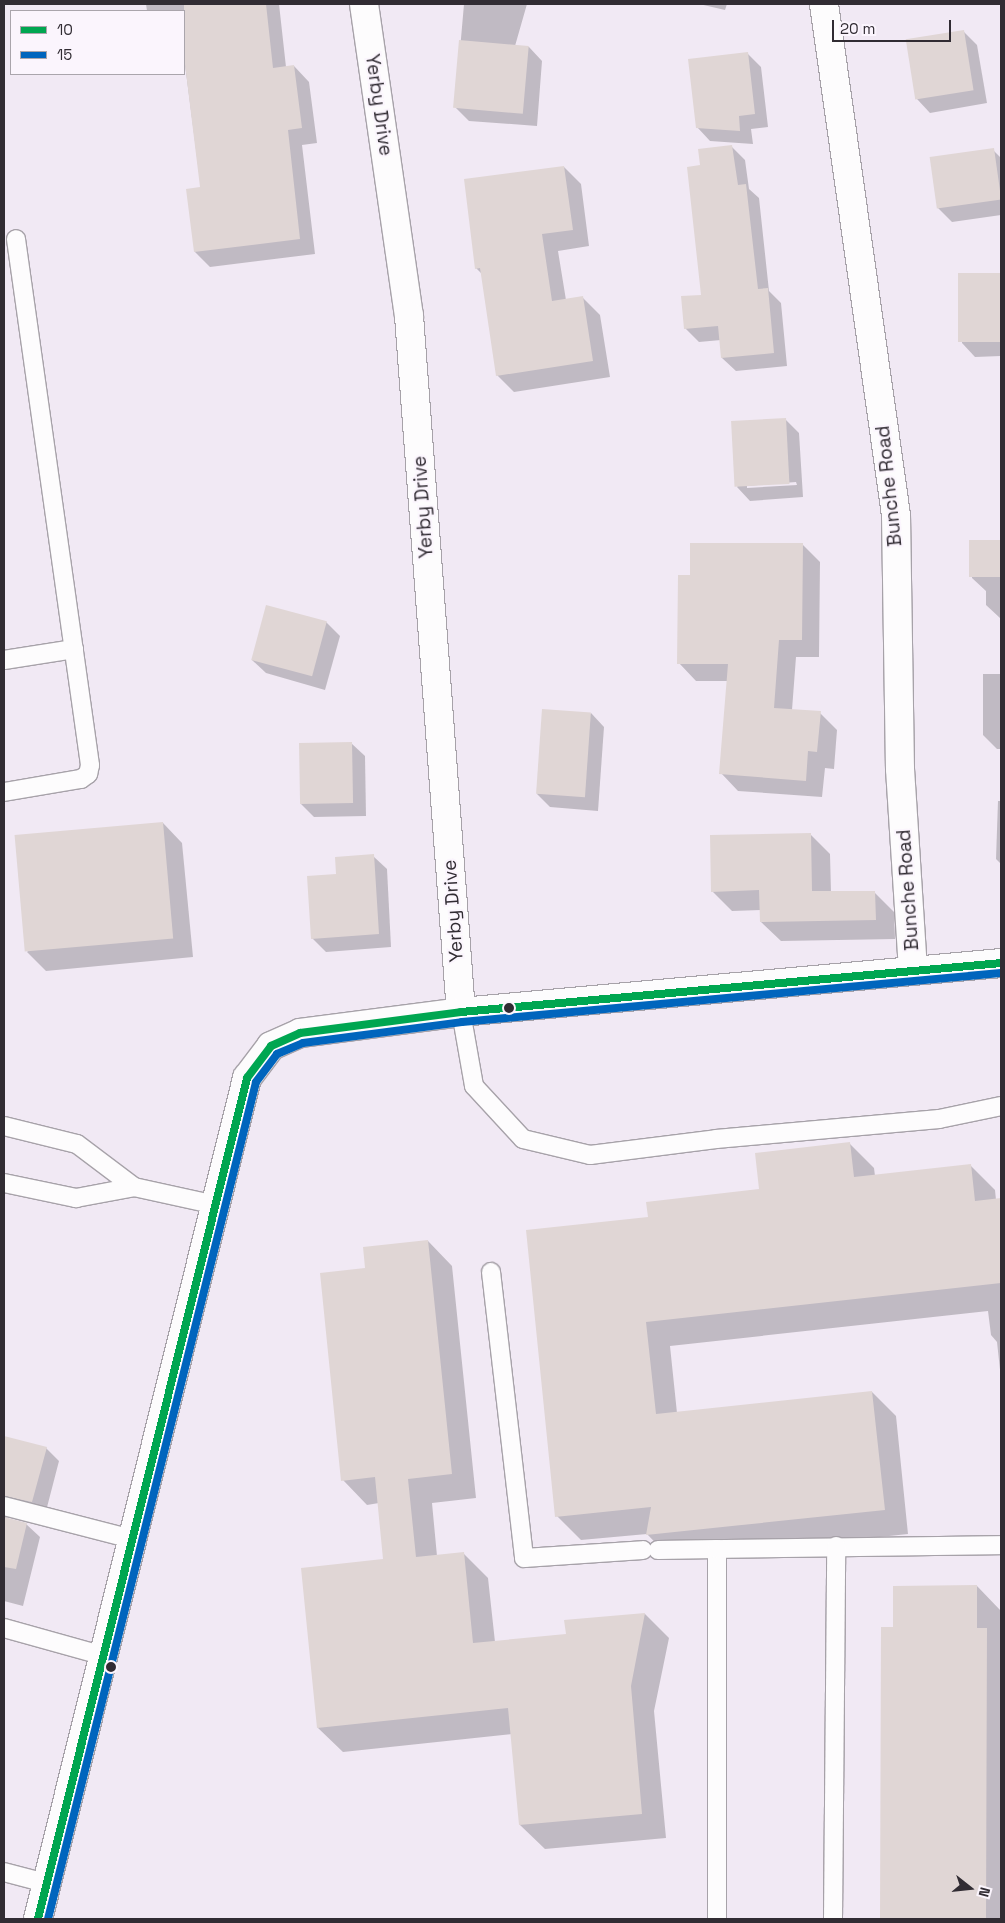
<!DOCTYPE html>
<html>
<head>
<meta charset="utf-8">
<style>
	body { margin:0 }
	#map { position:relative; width:1005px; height:1923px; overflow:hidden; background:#f1e9f4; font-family:"Space Grotesk",sans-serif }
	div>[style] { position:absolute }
	.shadow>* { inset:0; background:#0003 }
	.building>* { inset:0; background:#e0d6d5; transform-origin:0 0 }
	.roads { filter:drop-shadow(1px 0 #a7a2a9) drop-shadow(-1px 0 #a7a2a9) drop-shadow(0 1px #a7a2a9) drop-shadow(0 -1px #a7a2a9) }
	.lane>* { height:18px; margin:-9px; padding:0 9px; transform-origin:9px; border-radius:9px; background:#fdfcfd }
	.street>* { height:28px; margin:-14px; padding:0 14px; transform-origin:14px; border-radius:14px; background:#fdfcfd }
	.secondary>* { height:28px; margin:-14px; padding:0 14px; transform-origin:14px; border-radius:14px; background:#fdfcfd }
	.bus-1>* { height:8px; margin:-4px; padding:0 4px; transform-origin:4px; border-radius:4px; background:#00a651 }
	.bus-2>* { height:8px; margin:-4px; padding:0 4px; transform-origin:4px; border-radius:4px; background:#0065bd }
	.dots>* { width:14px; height:14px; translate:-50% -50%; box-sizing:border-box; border:2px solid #fbf5fd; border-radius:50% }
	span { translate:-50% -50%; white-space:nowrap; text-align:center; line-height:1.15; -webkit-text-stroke:4px #fbf5fd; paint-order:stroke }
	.street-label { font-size:19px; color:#312c33 }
	.frame { position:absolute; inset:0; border:5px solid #312c33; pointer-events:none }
	.legend { position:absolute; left:10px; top:10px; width:175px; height:65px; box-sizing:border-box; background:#fbf5fd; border:1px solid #aaa5ac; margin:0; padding:6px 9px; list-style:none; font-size:15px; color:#312c33 }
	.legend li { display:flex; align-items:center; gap:10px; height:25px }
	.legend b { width:25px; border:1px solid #aaa5ac }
	.north { position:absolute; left:945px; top:1863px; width:50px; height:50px; -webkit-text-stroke:4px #fbf5fd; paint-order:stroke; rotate:106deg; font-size:14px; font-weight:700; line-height:20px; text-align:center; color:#312c33 }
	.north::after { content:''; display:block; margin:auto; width:18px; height:22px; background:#312c33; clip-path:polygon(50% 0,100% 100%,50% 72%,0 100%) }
	.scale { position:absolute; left:832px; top:20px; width:119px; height:22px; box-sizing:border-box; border:2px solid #312c33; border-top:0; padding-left:6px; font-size:15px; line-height:18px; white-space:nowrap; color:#312c33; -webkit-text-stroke:4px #fbf5fd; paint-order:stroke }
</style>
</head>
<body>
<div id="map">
	<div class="shadow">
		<i style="clip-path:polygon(146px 4px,279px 4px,286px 67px,294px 66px,309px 82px,317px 143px,302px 145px,315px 254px,210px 267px,195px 252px,201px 188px,184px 57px,184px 11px,147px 11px)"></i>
		<i style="clip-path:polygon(464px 4px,527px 4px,515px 46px,529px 47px,542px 61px,537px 126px,469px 121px,455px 107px)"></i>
		<i style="clip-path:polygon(699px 4px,727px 4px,725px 10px)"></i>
		<i style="clip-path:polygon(963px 31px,977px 45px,987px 103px,930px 113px,917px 99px)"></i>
		<i style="clip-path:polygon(747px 53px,761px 67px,768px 127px,751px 129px,753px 144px,710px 141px,697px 127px)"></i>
		<i style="clip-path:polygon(731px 146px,745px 160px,749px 189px,759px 198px,769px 291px,781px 303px,787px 366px,736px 371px,722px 358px,721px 340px,699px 342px,685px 328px,703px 296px,701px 167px)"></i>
		<i style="clip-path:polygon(993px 150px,1001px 158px,1001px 215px,952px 222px,938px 208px)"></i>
		<i style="clip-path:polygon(564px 167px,581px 184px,589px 246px,558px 251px,566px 300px,583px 298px,600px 315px,610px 377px,514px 392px,497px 375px,482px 274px,476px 268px)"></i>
		<i style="clip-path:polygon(1001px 274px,1001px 356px,975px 357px,962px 343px,959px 276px)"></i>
		<i style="clip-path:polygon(evenodd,785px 419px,799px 433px,803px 497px,750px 501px,737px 487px,785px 419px,796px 482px,797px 485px,747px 488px,747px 486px,796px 482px)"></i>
		<i style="clip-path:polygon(1001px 541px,1001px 618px,1000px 618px,986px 605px,986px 591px,972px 578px,970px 542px)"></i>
		<i style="clip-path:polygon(802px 544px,820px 562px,819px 657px,796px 657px,792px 710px,820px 713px,837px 730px,834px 769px,825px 768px,822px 797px,738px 791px,721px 773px,728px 681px,696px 681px,679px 663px,691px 577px)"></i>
		<i style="clip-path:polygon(326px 622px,340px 636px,325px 690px,266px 673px,252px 660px)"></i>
		<i style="clip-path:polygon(983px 674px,1001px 674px,1001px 749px,997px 749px,983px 735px)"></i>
		<i style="clip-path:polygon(591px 713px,604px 727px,598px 811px,550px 807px,537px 794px)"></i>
		<i style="clip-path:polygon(351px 743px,365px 756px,366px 816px,314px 817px,301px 804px)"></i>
		<i style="clip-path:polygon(998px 801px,1001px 801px,1001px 864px,996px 859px)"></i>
		<i style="clip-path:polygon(163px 823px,182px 843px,193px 957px,46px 971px,27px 952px)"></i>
		<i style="clip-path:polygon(810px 834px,830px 854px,831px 893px,875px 893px,894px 912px,895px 939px,781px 941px,761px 922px,761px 910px,732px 911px,712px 891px)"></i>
		<i style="clip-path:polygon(373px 856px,387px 869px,391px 947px,326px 952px,312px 938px,337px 875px)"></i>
		<i style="clip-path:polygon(850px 1144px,874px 1168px,875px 1176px,970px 1165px,995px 1190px,996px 1200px,1001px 1199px,1001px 1379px,997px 1342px,991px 1335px,988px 1311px,670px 1346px,677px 1413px,872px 1392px,896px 1416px,908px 1534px,671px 1559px,647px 1534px,581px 1540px,557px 1516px,649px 1218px,761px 1191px)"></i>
		<i style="clip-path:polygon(428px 1241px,452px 1266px,476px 1498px,432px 1503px,437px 1556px,464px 1554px,488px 1578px,495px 1642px,567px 1635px,645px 1614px,669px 1638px,654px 1711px,666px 1838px,545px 1849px,520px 1825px,512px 1734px,343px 1752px,318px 1728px,384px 1560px,379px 1503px,367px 1505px,343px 1480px,367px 1269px)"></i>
		<i style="clip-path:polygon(4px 1437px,46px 1448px,59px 1461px,45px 1515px,15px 1509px,6px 1518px,26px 1524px,40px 1537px,23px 1606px,4px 1601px)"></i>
		<i style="clip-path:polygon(977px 1586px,1001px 1611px,1001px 1919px,882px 1919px,883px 1628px,894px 1628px)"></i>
	</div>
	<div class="building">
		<i style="clip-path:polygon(184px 4px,266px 4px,273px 68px,294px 65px,302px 128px,288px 130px,300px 239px,194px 252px,186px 189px,200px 187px,184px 56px)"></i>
		<i style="left:964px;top:30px;width:61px;height:59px;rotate:81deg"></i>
		<i style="left:459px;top:40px;width:70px;height:68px;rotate:5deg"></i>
		<i style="clip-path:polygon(748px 52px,755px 114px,739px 116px,740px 131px,696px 128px,688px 59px)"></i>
		<i style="clip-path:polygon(732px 145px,738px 185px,746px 184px,758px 289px,768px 288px,774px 353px,721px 358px,718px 326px,684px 329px,681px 296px,701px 295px,687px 167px,700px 165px,698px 149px)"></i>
		<i style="left:994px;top:148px;width:52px;height:65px;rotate:82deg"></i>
		<i style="clip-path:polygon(564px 166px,573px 230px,542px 234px,552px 301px,583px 296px,593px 361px,496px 376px,480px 268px,475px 269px,464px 179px)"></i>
		<i style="left:1001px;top:273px;width:69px;height:43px;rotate:90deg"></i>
		<i style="left:786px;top:418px;width:66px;height:55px;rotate:87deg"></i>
		<i style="left:1001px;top:540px;width:37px;height:32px;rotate:90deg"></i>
		<i style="clip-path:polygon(690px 543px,803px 543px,802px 640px,779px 640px,774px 708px,821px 711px,817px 752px,808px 751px,806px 781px,719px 774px,728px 664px,677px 664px,678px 575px,690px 575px)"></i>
		<i style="left:266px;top:605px;width:63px;height:57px;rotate:15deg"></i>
		<i style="left:542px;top:709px;width:49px;height:85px;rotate:4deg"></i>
		<i style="left:352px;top:742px;width:61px;height:53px;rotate:89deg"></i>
		<i style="left:163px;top:822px;width:117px;height:149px;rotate:85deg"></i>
		<i style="clip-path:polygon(811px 833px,812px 891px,875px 891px,876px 920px,760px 922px,759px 890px,711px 892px,710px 835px)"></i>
		<i style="clip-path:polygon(374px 854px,379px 934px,311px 939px,307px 876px,336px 874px,335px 857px)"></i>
		<i style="clip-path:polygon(850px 1142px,854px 1177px,971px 1164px,975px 1201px,1001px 1198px,1001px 1283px,646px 1322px,656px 1414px,872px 1391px,885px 1510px,646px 1535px,651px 1507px,555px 1517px,526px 1230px,648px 1217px,646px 1202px,759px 1189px,755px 1153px)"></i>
		<i style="clip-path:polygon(428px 1240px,452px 1474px,408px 1479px,416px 1557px,464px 1552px,473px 1643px,566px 1634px,564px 1620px,645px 1613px,631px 1686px,642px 1814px,519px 1825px,508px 1708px,317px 1728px,301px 1568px,383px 1559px,375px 1477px,341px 1481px,320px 1273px,365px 1268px,363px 1247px)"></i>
		<i style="clip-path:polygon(4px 1436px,47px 1447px,32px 1502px,4px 1496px)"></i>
		<i style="clip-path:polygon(4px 1517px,27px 1523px,16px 1569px,4px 1567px)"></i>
		<i style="clip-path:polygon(977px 1585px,977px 1628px,987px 1628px,986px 1919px,880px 1919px,881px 1627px,893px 1627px,893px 1586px)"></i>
	</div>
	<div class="roads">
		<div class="lane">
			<i style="left:4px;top:660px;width:71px;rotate:-8.9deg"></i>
			<i style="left:4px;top:792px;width:78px;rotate:-9.6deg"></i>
			<i style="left:81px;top:779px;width:9px;rotate:-36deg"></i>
			<i style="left:88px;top:774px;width:9px;rotate:-77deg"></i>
			<i style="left:90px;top:765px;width:531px;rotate:-98.01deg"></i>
			<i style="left:461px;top:1012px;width:75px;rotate:80deg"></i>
			<i style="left:474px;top:1086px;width:72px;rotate:47.2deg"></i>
			<i style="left:523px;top:1139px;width:69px;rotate:13.4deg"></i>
			<i style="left:590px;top:1155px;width:127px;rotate:-7.2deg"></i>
			<i style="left:716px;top:1139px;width:224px;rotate:-5.1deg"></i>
			<i style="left:939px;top:1119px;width:63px;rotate:-11.8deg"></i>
			<i style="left:4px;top:1126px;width:75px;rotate:13.9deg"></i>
			<i style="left:77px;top:1144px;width:71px;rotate:37deg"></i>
			<i style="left:134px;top:1187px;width:84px;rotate:12.4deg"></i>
			<i style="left:4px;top:1183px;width:74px;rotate:11.8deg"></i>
			<i style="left:76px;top:1198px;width:59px;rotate:-10.7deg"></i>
			<i style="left:491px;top:1272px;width:288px;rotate:83.4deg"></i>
			<i style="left:524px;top:1558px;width:119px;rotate:-3.8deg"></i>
			<i style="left:4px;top:1506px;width:132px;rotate:14.5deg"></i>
			<i style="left:658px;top:1550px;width:59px;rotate:-1deg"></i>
			<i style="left:4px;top:1628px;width:104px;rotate:15.6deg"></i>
			<i style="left:4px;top:1872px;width:43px;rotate:14.7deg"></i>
			<i style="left:717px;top:1919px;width:370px;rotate:-90deg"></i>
			<i style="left:717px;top:1549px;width:284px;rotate:-0.8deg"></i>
			<i style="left:833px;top:1919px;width:373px;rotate:-89.5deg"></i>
		</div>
		<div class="street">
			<i style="left:364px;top:4px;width:315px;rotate:81.8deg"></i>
			<i style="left:409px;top:316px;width:698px;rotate:85.73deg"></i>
			<i style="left:824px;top:4px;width:516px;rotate:81.98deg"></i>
			<i style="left:896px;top:515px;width:254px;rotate:89.1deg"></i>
			<i style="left:900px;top:769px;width:202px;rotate:86.3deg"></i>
		</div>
		<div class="secondary">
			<i style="left:38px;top:1919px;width:867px;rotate:-76.04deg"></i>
			<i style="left:247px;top:1078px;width:40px;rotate:-53deg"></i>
			<i style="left:271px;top:1046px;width:32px;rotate:-24deg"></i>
			<i style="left:300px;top:1033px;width:162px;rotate:-7.4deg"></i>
			<i style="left:461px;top:1012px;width:542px;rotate:-5.18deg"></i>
		</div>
	</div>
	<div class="bus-1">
		<i style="left:38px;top:1919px;width:867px;rotate:-76.04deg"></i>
		<i style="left:247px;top:1078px;width:40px;rotate:-53deg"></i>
		<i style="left:271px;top:1046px;width:32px;rotate:-24deg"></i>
		<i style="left:300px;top:1033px;width:162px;rotate:-7.4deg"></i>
		<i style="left:461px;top:1012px;width:542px;rotate:-5.18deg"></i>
	</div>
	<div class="bus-2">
		<i style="left:48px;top:1919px;width:862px;rotate:-76.04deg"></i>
		<i style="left:256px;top:1082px;width:35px;rotate:-53deg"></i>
		<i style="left:277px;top:1054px;width:28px;rotate:-23deg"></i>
		<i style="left:303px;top:1043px;width:160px;rotate:-7.5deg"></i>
		<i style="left:462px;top:1022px;width:541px;rotate:-5.19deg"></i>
	</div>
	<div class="dots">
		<i style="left:509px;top:1008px;background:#312c33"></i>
		<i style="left:111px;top:1667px;background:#312c33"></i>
	</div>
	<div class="street-label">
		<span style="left:379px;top:105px;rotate:82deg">Yerby Drive</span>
		<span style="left:889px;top:486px;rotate:-96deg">Bunche Road</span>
		<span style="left:423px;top:507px;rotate:-94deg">Yerby Drive</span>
		<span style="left:908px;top:890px;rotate:-94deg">Bunche Road</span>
		<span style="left:453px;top:911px;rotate:-94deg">Yerby Drive</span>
	</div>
	<div class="frame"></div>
	<ul class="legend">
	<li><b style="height:6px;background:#00a651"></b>10</li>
	<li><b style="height:6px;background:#0065bd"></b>15</li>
	</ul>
	<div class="north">N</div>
	<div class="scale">20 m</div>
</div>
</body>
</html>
